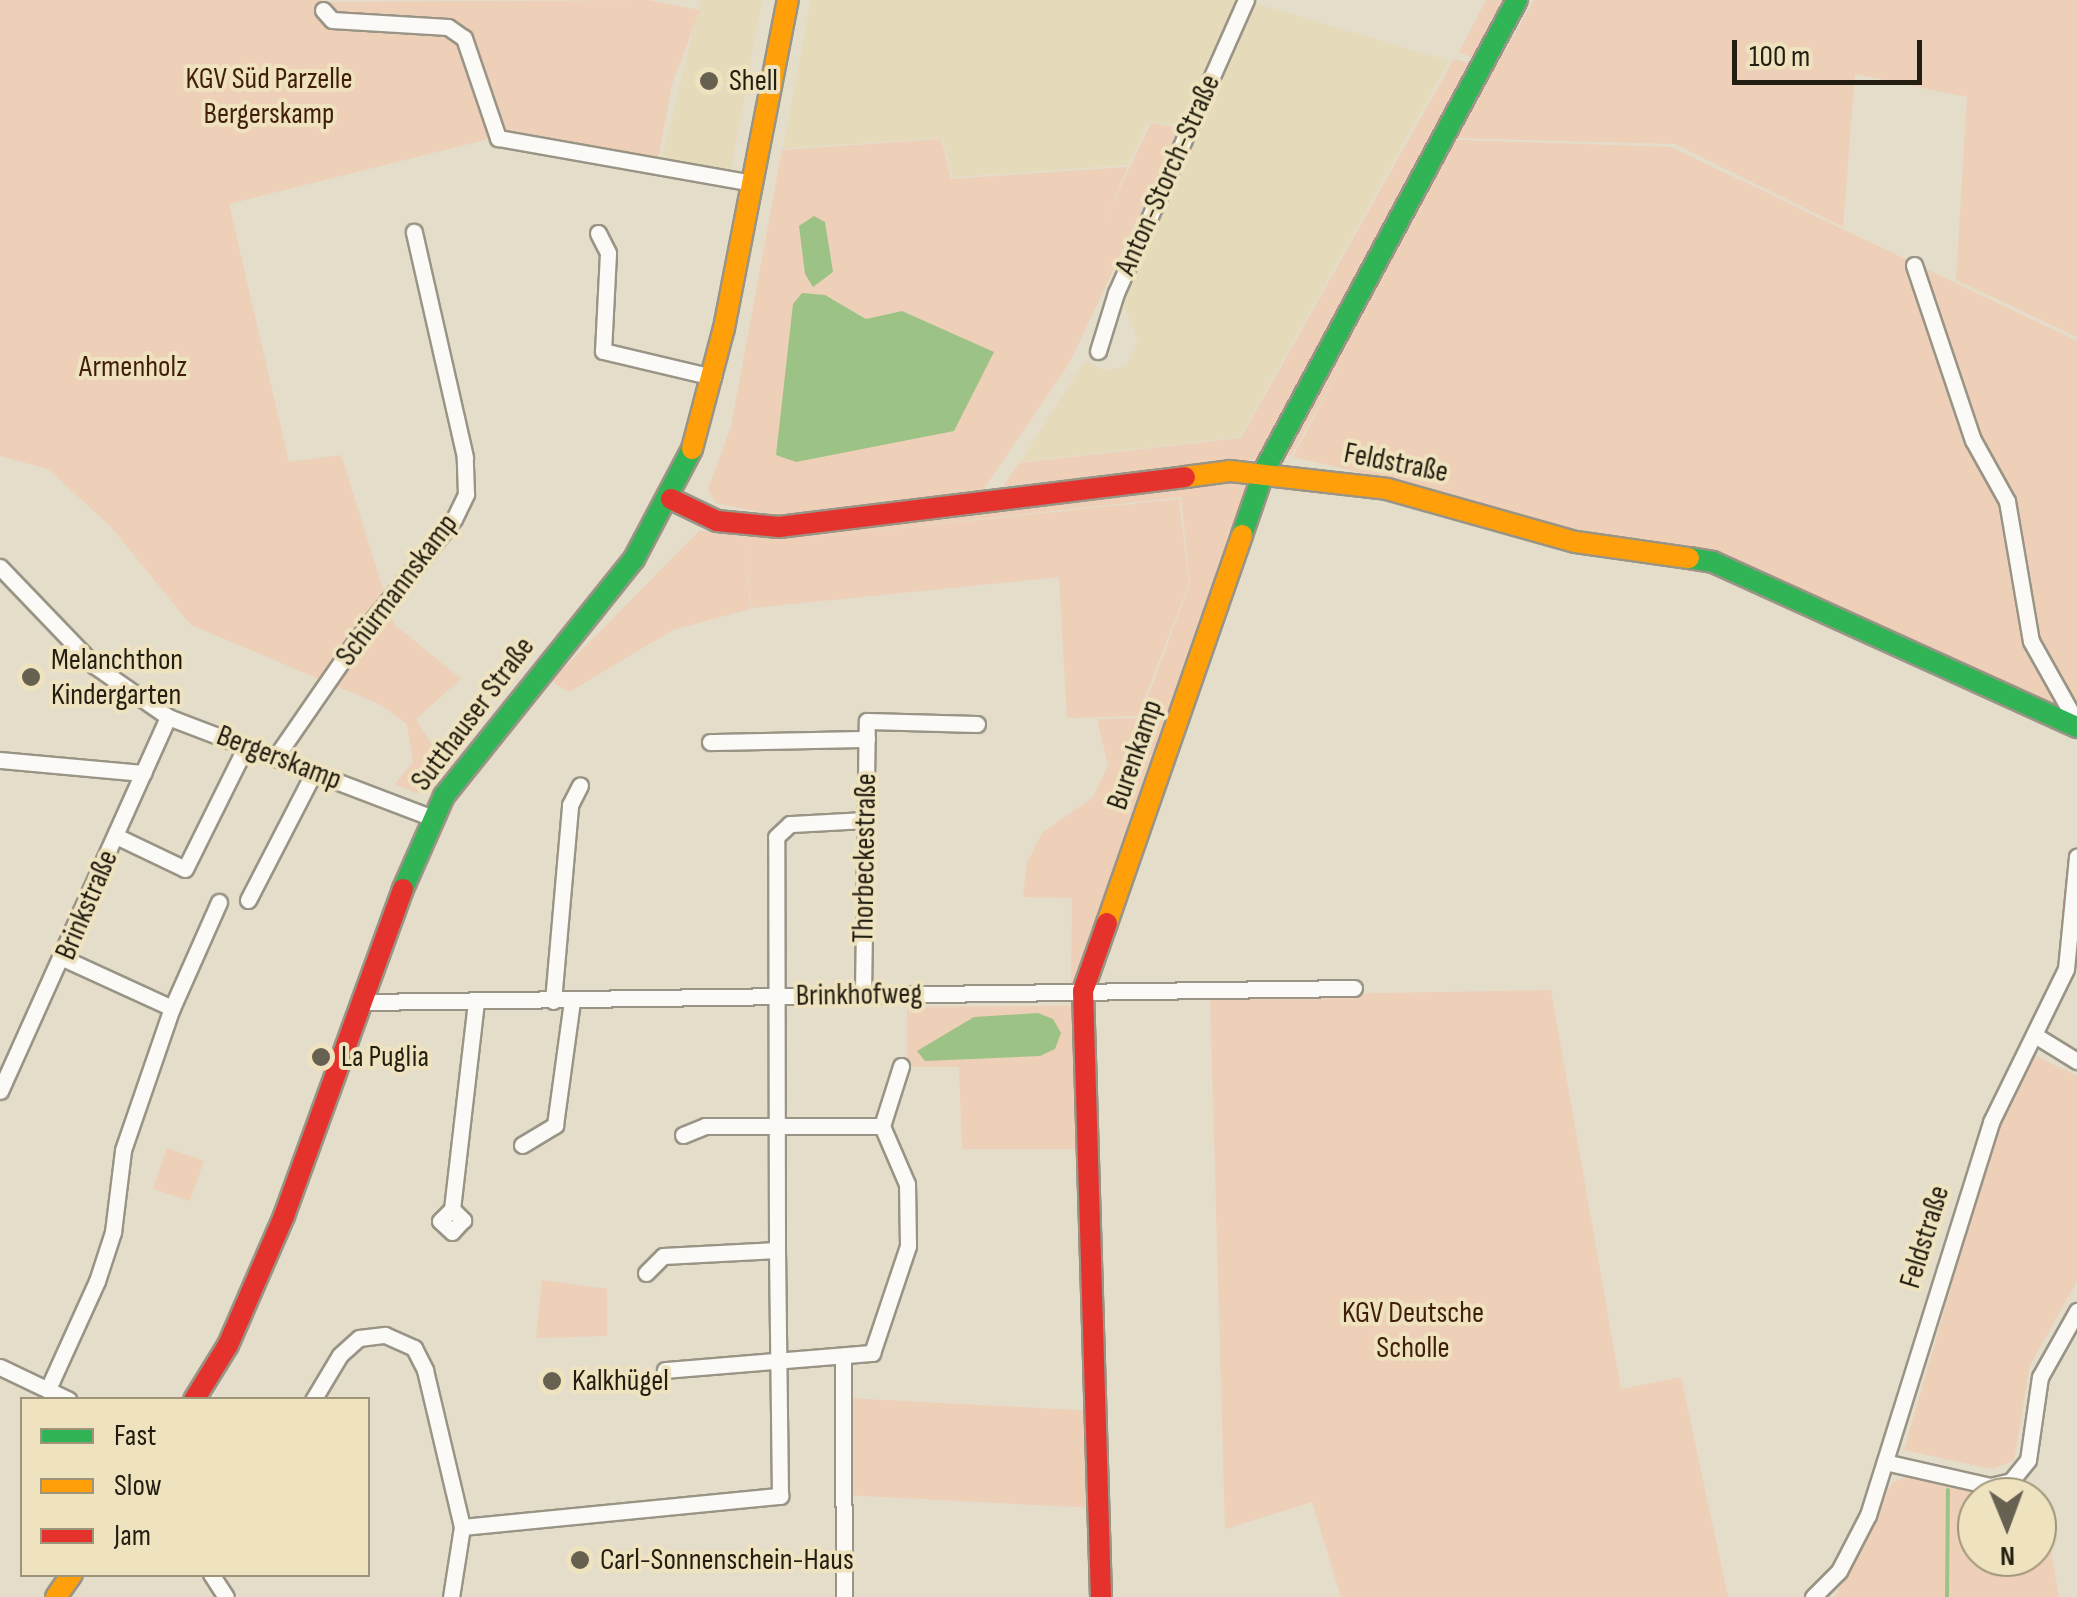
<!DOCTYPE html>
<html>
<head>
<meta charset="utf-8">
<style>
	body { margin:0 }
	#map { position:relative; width:2077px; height:1597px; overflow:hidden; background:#e4ddca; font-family:"Sofia Sans Condensed",sans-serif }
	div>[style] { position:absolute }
	.built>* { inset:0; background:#e5daba }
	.green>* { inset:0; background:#eecfb8; transform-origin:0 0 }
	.water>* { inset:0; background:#9dc285 }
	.stream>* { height:4px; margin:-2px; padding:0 2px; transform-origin:2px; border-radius:2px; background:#9dc285 }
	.roads { filter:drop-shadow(2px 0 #999485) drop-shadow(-2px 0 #999485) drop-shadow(0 2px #999485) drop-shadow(0 -2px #999485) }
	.street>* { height:15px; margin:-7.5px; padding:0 7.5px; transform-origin:7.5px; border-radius:7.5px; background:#fbfaf7 }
	.fast>* { height:20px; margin:-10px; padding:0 10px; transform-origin:10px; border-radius:10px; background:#30b455 }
	.slow>* { height:20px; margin:-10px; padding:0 10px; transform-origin:10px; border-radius:10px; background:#ff9f0a }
	.jam>* { height:20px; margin:-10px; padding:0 10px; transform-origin:10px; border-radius:10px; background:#e5322d }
	.dots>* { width:28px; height:28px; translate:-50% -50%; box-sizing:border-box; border:5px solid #efe3bf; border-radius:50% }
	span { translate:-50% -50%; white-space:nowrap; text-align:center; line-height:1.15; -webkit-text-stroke:8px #efe3bf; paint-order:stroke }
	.park-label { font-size:30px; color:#411e0b }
	.poi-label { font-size:30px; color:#231e11 }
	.left { translate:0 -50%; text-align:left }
	.street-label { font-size:30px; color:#231e11 }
	.legend { position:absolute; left:20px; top:1397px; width:350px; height:180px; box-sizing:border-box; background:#efe3bf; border:2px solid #9d9479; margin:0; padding:12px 18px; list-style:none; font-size:30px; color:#231e11 }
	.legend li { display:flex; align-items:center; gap:20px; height:50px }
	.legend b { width:50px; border:2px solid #9d9479 }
	.north { position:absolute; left:1957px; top:1477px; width:100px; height:100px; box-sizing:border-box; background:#efe3bf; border:2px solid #9d9479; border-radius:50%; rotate:179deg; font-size:28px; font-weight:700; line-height:40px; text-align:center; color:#231e11 }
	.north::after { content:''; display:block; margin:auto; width:35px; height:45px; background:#676152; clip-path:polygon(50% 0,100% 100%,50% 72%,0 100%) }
	.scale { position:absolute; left:1732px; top:40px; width:190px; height:45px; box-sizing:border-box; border:5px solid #231e11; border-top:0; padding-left:12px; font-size:30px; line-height:35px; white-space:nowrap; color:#231e11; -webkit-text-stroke:8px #efe3bf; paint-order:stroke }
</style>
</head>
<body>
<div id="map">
	<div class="built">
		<i style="clip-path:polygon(701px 0,762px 0,730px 175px,661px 164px)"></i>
		<i style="clip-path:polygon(811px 0,1244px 0,1449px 61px,1240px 437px,1020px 462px,1085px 361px,1104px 370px,1126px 367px,1138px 342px,1122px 300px,1199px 129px,1148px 121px,1128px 165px,953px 177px,942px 138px,783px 148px)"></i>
	</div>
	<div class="green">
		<i style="clip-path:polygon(0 0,322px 0,320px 18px,329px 20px,329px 2px,648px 0,700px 10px,672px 84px,658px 160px,499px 131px,473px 38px,464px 39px,493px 138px,229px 204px,289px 462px,341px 455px,394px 624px,461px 679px,416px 719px,446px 767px,417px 794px,395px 784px,413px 762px,407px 724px,379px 704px,191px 625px,111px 527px,48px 469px,0 456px)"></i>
		<i style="clip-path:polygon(1486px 0,1506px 0,1475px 59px,1459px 52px)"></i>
		<i style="clip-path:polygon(1534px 0,2077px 0,2077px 337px,1956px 280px,1967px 97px,1855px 74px,1843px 227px,1675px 144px,1455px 138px)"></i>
		<i style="clip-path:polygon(1454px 59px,1472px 64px,1433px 139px,1671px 147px,2077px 341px,2077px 720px,1723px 569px,1656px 554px,1654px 540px,1575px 533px,1453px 494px,1293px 457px,1347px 354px,1291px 456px,1003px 486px,1019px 463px,1241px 438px)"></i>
		<i style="clip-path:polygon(evenodd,1151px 123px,1180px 128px,1070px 362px,983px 490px,779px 516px,716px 503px,708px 489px,731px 427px,782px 150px,941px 139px,951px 179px,1128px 167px,1103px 224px,1151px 123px,825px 295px,867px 319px,902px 311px,993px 352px,776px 455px,825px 295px)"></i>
		<i style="clip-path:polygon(1232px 478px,1244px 483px,1245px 496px,1077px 984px,1071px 984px,1072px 898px,1023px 897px,1027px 863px,1042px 833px,1093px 797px,1108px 766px,1097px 719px,1140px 718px,1190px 583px,1181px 497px,776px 541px,1179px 499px,1189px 583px,1138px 716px,1067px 718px,1059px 577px,751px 608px,746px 544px,750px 609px,673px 630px,569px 692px,551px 681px,700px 530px,744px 537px)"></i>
		<i style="clip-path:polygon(1551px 990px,1621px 1389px,1681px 1377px,1728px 1597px,1341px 1597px,1312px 1502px,1225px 1529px,1210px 996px)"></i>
		<i style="clip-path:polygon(1072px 1006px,1076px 1149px,962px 1149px,959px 1067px,907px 1067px,907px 1007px)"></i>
		<i style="clip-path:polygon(2036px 1056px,2077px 1076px,2077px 1281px,2030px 1365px,2014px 1461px,1991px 1469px,1904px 1450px,1998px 1124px)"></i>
		<i style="left:167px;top:1148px;width:39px;height:43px;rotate:19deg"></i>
		<i style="clip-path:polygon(542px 1280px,607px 1289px,607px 1336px,536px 1338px)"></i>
		<i style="left:1095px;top:1411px;width:97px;height:245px;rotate:93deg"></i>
		<i style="clip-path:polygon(evenodd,1906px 1477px,1993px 1493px,2040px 1488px,2059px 1597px,1835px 1597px,1892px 1483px,1906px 1477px,1977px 1497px,2037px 1497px,2037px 1557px,1977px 1557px,1977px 1497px)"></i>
	</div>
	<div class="water">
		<i style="clip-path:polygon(814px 216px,825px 222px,833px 272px,813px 287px,805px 274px,799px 226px)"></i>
		<i style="clip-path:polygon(802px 293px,825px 295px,866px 319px,902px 311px,994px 352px,954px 431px,796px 462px,776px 455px,793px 304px)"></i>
		<i style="clip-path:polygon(1038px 1013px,1053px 1019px,1061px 1033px,1055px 1049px,1040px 1056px,925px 1061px,917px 1051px,974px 1017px)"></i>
	</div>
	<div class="stream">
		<i style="left:1947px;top:1597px;width:107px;rotate:-89.5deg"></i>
	</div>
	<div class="roads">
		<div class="street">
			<i style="left:323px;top:10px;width:13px;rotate:48deg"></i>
			<i style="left:332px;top:20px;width:116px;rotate:3.5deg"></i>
			<i style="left:448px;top:27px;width:19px;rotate:35deg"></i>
			<i style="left:464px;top:38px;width:106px;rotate:71.2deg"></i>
			<i style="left:498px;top:138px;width:259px;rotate:10deg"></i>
			<i style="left:598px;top:233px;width:22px;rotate:63deg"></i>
			<i style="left:608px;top:253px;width:98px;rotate:92.9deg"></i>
			<i style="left:603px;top:351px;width:113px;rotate:13.3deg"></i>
			<i style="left:1914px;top:265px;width:185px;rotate:71.4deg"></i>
			<i style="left:1973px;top:440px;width:70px;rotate:60.9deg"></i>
			<i style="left:2007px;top:501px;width:142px;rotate:80.3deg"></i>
			<i style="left:2031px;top:641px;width:94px;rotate:60.7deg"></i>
			<i style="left:1098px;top:351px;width:61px;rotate:-72.8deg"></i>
			<i style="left:1116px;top:293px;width:321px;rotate:-66.1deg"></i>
			<i style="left:0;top:567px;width:137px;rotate:46.2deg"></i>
			<i style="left:95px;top:666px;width:89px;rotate:34.9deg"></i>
			<i style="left:168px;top:717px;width:284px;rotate:20.9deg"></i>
			<i style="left:710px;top:742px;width:157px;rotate:-1.1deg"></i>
			<i style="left:275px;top:758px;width:141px;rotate:-55.4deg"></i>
			<i style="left:355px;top:642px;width:158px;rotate:-51.2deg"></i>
			<i style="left:454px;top:519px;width:28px;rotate:-64deg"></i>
			<i style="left:466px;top:494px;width:37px;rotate:-92deg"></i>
			<i style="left:465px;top:457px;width:231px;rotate:-102.8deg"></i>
			<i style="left:0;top:760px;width:144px;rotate:5.2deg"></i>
			<i style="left:116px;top:836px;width:76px;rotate:25.6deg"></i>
			<i style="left:185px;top:869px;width:137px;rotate:-63.6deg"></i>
			<i style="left:248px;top:900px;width:144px;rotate:-62.7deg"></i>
			<i style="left:863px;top:995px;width:274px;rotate:-89.2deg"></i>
			<i style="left:867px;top:721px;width:110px;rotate:1.6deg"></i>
			<i style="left:553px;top:1001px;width:197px;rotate:-85deg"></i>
			<i style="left:570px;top:805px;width:22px;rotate:-63deg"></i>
			<i style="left:364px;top:1002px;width:990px;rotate:-0.81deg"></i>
			<i style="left:172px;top:1008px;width:116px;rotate:-66.1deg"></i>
			<i style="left:2038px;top:1037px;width:46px;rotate:31.6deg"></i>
			<i style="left:0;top:1091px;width:410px;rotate:-65.8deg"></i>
			<i style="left:683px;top:1135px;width:24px;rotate:-22deg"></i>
			<i style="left:705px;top:1126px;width:177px"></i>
			<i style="left:522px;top:1145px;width:39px;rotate:-31deg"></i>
			<i style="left:555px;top:1125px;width:125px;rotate:-82.2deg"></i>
			<i style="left:452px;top:1209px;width:16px;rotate:45deg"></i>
			<i style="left:463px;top:1220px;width:16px;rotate:133deg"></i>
			<i style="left:452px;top:1232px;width:16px;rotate:-137deg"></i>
			<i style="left:440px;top:1221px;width:17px;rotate:-45deg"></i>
			<i style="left:452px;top:1209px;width:208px;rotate:-83.4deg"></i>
			<i style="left:777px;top:1250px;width:413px;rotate:-90.1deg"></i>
			<i style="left:776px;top:837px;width:19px;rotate:-43deg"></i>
			<i style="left:790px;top:824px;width:77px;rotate:-3deg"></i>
			<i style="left:843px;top:1360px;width:237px;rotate:89.8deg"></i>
			<i style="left:0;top:1367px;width:76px;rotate:25.6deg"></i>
			<i style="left:665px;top:1370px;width:208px;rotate:-4.7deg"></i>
			<i style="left:872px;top:1353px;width:113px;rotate:-71.4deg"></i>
			<i style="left:908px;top:1246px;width:62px;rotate:-90.9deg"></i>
			<i style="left:907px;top:1184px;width:63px;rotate:-113.3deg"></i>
			<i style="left:882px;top:1126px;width:63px;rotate:-72.4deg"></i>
			<i style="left:48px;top:1389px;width:119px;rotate:-65.6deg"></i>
			<i style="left:97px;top:1281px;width:52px;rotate:-71.9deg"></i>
			<i style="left:113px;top:1232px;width:83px;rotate:-83deg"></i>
			<i style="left:123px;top:1150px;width:150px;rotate:-71deg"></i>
			<i style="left:172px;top:1008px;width:118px;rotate:-155.4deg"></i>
			<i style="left:313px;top:1400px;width:52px;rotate:-59deg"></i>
			<i style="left:340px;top:1355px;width:25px;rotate:-42deg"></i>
			<i style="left:359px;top:1338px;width:26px;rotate:-7deg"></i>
			<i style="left:385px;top:1335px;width:32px;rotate:24deg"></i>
			<i style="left:414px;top:1348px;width:25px;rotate:63deg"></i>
			<i style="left:425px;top:1370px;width:161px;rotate:76.7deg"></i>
			<i style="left:462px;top:1527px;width:71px;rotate:98.9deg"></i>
			<i style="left:1889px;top:1463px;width:104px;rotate:12.8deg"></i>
			<i style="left:1990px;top:1486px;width:22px;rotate:-13deg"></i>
			<i style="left:2011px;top:1481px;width:27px;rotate:-51deg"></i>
			<i style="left:2028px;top:1460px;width:84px;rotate:-81.8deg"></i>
			<i style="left:2040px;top:1377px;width:76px;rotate:-60.7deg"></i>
			<i style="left:462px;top:1527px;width:320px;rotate:-5.6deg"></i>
			<i style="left:780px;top:1496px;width:246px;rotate:-90.7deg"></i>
			<i style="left:777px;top:1250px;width:114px;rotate:177deg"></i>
			<i style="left:663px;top:1256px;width:24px;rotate:135deg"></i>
			<i style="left:211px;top:1574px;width:27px;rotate:57deg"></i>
			<i style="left:1813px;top:1597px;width:37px;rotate:-45deg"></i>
			<i style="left:1839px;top:1571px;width:63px;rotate:-62.6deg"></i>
			<i style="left:1868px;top:1515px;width:412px;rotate:-72.6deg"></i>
			<i style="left:1991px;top:1122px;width:170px;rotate:-63.9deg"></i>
			<i style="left:2066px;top:969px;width:113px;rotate:-84.4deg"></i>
		</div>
		<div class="fast">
			<i style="left:1242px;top:535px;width:68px;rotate:-71deg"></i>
			<i style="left:1264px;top:471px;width:535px;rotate:-61.76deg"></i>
			<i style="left:1689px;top:558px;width:24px;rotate:9deg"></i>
			<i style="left:1713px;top:562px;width:400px;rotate:24.4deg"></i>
			<i style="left:403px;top:889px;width:102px;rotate:-66.2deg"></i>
			<i style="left:444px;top:796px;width:304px;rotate:-51.3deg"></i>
			<i style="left:634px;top:559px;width:124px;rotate:-62.2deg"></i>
		</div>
		<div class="slow">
			<i style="left:692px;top:449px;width:125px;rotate:-75.2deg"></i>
			<i style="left:724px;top:328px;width:334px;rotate:-79deg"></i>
			<i style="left:1185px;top:477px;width:45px;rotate:-7.6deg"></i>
			<i style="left:1230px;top:471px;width:158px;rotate:6.5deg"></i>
			<i style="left:1387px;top:489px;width:196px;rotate:15.7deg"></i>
			<i style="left:1576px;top:542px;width:114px;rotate:8.1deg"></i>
			<i style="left:1107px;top:923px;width:411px;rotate:-70.8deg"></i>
			<i style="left:56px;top:1597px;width:28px;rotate:-55deg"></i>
		</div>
		<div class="jam">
			<i style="left:671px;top:499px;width:51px;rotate:25.6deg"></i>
			<i style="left:717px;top:521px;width:62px;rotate:5.5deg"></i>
			<i style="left:779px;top:527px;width:409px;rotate:-7deg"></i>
			<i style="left:194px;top:1400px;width:65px;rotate:-58.3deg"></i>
			<i style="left:228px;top:1345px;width:141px;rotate:-66.5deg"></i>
			<i style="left:284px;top:1216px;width:348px;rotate:-70deg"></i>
			<i style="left:1101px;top:1597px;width:606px;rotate:-91.7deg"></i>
			<i style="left:1083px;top:991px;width:72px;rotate:-70.6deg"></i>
		</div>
	</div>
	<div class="dots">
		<i style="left:709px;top:81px;background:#676152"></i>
		<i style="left:31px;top:677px;background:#676152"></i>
		<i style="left:321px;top:1057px;background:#676152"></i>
		<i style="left:552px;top:1381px;background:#676152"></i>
		<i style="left:580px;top:1560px;background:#676152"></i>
	</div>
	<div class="park-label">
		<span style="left:269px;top:96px">KGV Süd Parzelle<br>Bergerskamp</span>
		<span style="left:133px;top:367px">Armenholz</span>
		<span style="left:1413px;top:1330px">KGV Deutsche<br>Scholle</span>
	</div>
	<div class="poi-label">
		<span class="left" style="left:729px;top:81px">Shell</span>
		<span class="left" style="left:51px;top:677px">Melanchthon<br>Kindergarten</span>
		<span class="left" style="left:341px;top:1057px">La Puglia</span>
		<span class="left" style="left:572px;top:1381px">Kalkhügel</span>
		<span class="left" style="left:600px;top:1560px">Carl-Sonnenschein-Haus</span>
	</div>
	<div class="street-label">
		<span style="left:1168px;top:175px;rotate:-66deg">Anton-Storch-Straße</span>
		<span style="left:1396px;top:463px;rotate:11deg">Feldstraße</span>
		<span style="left:397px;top:590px;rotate:-53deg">Schürmannskamp</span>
		<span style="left:473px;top:714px;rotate:-53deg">Sutthauser Straße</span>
		<span style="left:1135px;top:755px;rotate:-71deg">Burenkamp</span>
		<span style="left:279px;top:758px;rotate:21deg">Bergerskamp</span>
		<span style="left:865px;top:858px;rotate:-89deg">Thorbeckestraße</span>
		<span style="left:87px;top:905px;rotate:-67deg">Brinkstraße</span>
		<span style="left:859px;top:995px;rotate:-1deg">Brinkhofweg</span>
		<span style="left:1925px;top:1237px;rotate:-73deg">Feldstraße</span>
	</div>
	<ul class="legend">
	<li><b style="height:12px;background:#30b455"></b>Fast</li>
	<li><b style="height:12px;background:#ff9f0a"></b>Slow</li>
	<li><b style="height:12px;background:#e5322d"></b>Jam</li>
	</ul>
	<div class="north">N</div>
	<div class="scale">100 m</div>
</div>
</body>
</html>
